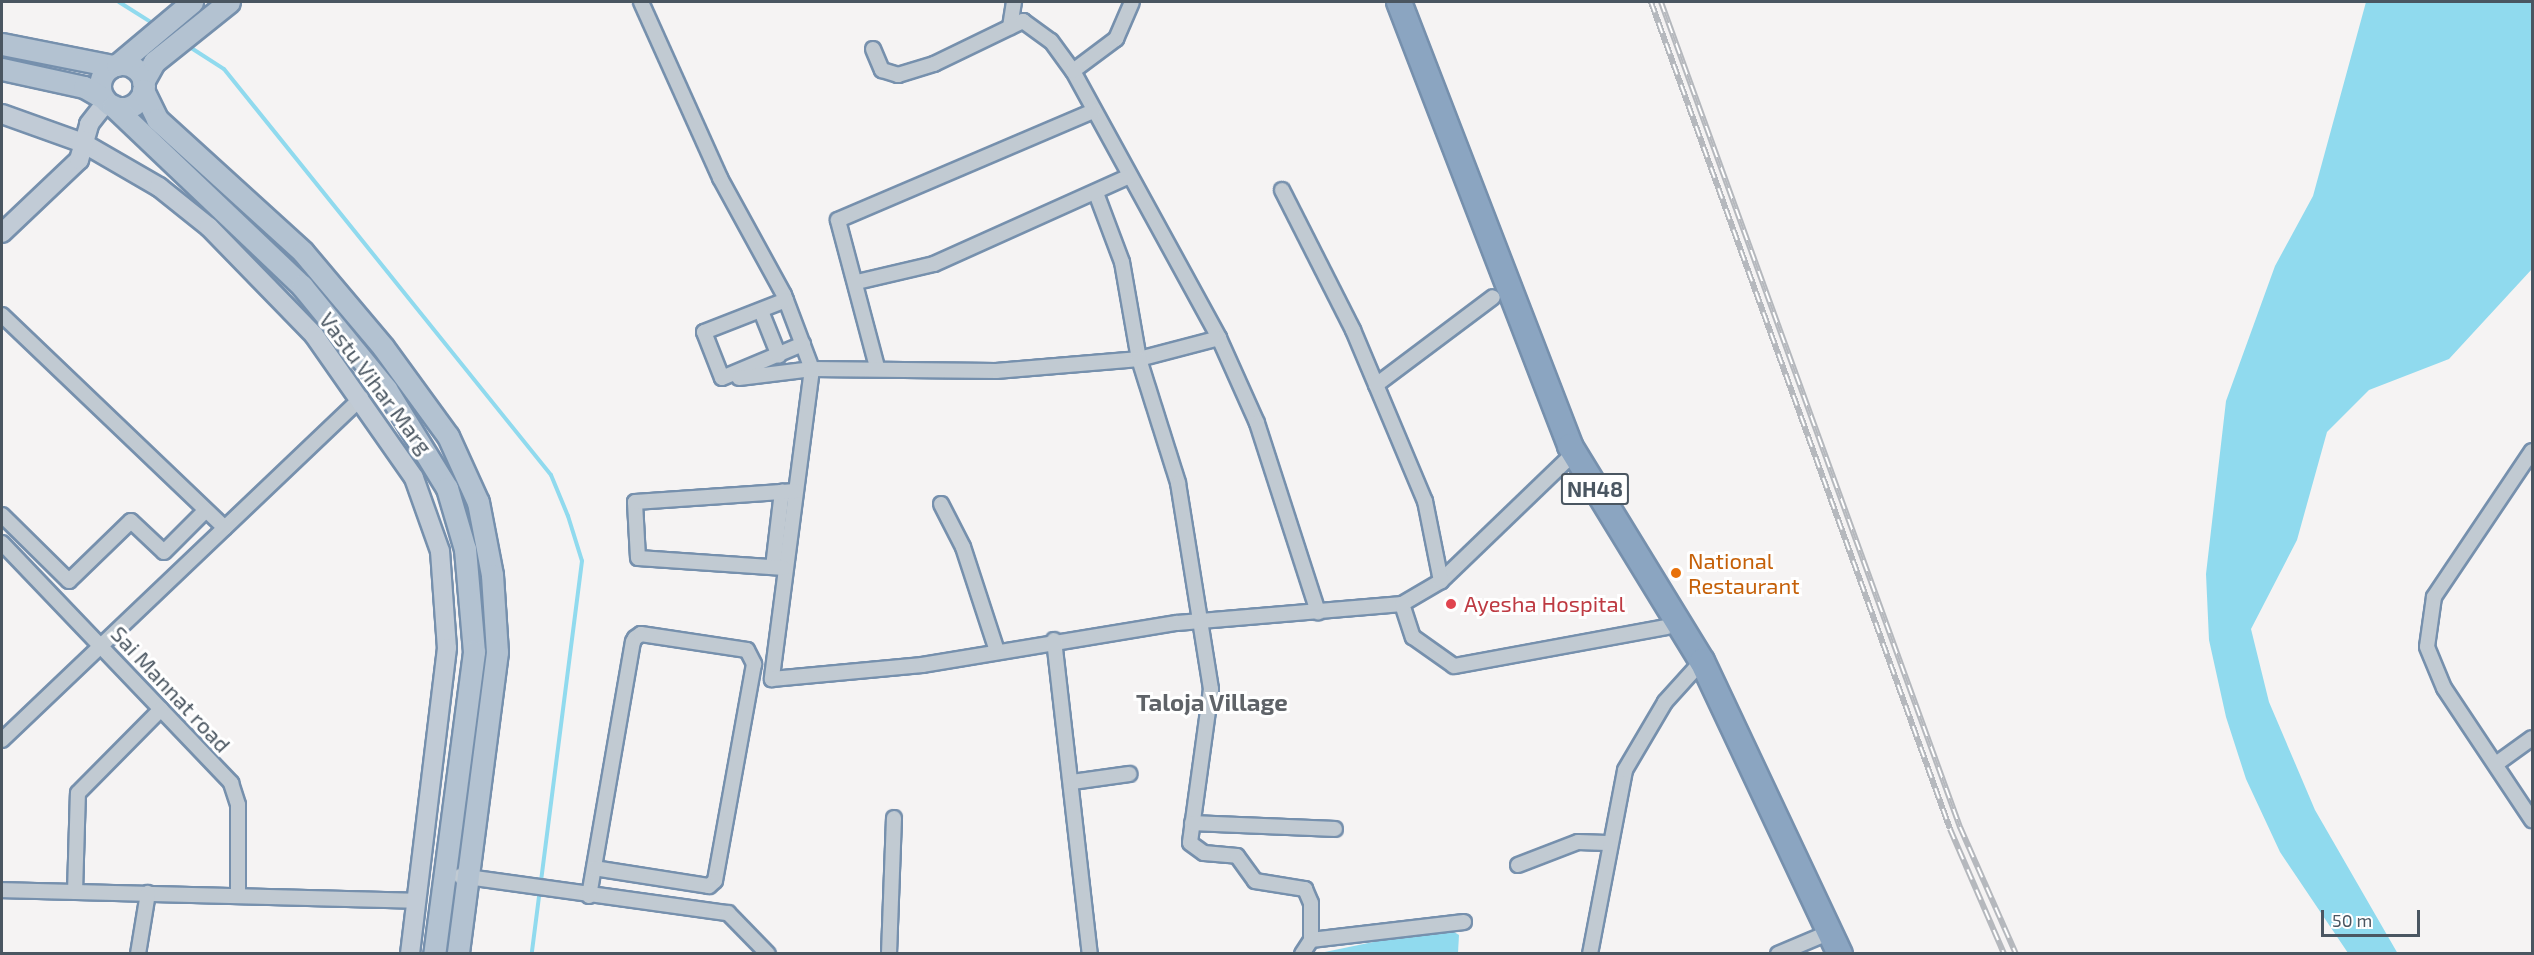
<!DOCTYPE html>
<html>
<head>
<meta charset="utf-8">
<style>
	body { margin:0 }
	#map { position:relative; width:2534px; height:955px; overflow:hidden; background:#f5f3f3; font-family:"Exo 2",sans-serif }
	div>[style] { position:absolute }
	.water>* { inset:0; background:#90daee }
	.stream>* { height:4px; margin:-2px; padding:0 2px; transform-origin:2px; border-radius:2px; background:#90daee }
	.roads { filter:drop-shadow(2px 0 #7690ad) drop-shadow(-2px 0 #7690ad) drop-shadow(0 2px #7690ad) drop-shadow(0 -2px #7690ad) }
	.street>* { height:14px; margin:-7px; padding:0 7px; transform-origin:7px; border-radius:7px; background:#c1cad2 }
	.secondary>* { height:18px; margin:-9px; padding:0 9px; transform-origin:9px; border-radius:9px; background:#c1cbd6 }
	.primary>* { height:21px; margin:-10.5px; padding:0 10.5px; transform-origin:10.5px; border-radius:10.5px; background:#b3c2d1 }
	.primary>.ring { margin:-10.5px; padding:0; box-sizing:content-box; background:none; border:21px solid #b3c2d1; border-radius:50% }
	.highway>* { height:24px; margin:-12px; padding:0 12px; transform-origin:12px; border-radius:12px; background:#8ba5c1 }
	.rail>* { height:6px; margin-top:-3px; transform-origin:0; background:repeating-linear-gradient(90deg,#fff 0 11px,#b5b8bd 0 22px); box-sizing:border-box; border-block:2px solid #b5b8bd }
	.dots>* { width:16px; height:16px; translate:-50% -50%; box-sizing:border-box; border:3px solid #fff; border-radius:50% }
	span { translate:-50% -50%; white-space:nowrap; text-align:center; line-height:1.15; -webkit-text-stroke:6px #fff; paint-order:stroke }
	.shield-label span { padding:2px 4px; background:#fff; border:2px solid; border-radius:4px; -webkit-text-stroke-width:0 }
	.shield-label { font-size:21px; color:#4a5661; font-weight:700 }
	.street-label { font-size:22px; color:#4a5661 }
	.food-label { font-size:22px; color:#c56008 }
	.left { translate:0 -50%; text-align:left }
	.health-label { font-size:22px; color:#be3a42 }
	.neighbourhood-label { font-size:24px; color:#5f6368; font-weight:700 }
	.frame { position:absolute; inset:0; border:3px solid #4a5661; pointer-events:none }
	.scale { position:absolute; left:2321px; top:910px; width:99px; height:27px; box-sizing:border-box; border:3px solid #4a5661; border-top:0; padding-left:8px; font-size:18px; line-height:21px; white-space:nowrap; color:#4a5661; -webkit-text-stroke:4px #fff; paint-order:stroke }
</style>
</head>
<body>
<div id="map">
	<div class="water">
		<i style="clip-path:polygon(2366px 2px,2532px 2px,2532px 269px,2449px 359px,2369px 390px,2327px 432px,2297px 540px,2251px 629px,2269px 702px,2315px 810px,2398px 954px,2348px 953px,2280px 852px,2246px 779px,2226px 717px,2209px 640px,2206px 574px,2226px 401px,2275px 266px,2313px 196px)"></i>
		<i style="clip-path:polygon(1446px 927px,1459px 935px,1458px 953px,1315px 954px)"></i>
	</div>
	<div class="stream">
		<i style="left:119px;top:2px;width:41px;rotate:32.2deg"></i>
		<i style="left:185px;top:44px;width:46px;rotate:32.7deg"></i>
		<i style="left:224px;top:69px;width:521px;rotate:51.15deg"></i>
		<i style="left:551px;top:475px;width:44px;rotate:67.5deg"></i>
		<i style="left:568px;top:516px;width:47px;rotate:72.7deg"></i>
		<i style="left:582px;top:561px;width:396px;rotate:97.3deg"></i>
	</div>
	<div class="roads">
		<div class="street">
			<i style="left:641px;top:2px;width:193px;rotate:65.8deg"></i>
			<i style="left:720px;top:178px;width:133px;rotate:61.3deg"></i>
			<i style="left:784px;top:295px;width:79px;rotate:69.3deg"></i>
			<i style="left:812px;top:369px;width:313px;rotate:97.4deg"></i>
			<i style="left:772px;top:679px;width:151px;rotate:-5.3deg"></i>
			<i style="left:922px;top:665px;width:258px;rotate:-9.4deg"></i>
			<i style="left:1177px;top:623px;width:226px;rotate:-4.8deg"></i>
			<i style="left:1402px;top:604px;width:45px;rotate:-30.5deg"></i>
			<i style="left:1441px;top:581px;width:185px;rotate:-43.9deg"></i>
			<i style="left:1010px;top:27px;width:25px;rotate:-81deg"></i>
			<i style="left:873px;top:49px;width:23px;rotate:67deg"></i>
			<i style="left:882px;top:70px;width:17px;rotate:17deg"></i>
			<i style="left:898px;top:75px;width:38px;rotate:-17deg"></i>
			<i style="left:934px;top:64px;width:99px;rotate:-25.8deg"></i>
			<i style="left:1023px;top:21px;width:34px;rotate:36deg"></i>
			<i style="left:1051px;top:41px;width:37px;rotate:54deg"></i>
			<i style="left:1073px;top:71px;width:304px;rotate:61.3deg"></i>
			<i style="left:1219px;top:338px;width:93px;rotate:65.9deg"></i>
			<i style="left:1257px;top:423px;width:199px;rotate:72.1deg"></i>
			<i style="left:1073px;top:71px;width:54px;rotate:-36.7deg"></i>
			<i style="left:1116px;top:39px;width:40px;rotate:-66.6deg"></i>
			<i style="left:1282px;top:190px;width:157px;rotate:63.1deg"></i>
			<i style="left:1353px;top:330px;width:186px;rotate:67.2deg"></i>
			<i style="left:1425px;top:501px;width:82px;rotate:78.7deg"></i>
			<i style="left:1096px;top:193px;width:74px;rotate:69.4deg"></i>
			<i style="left:1122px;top:262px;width:98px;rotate:80.1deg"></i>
			<i style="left:1139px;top:359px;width:83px;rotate:-14.7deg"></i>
			<i style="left:857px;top:282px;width:79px;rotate:-13.2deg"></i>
			<i style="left:934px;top:264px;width:213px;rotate:-24.2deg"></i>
			<i style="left:786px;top:300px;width:88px;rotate:158.7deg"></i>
			<i style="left:704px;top:332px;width:49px;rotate:68.6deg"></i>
			<i style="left:722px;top:378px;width:88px;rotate:-22.8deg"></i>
			<i style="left:761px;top:311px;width:48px;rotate:68.2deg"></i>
			<i style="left:2px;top:315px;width:308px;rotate:43.7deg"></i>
			<i style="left:877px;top:367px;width:152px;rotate:-104.9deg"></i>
			<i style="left:838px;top:220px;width:278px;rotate:-23.1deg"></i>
			<i style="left:739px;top:378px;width:74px;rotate:-7deg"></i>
			<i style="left:812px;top:369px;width:184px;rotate:0.6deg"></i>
			<i style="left:996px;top:371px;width:144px;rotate:-4.8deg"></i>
			<i style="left:1139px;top:359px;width:130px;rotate:72.5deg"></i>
			<i style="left:1178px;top:483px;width:209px;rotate:80.9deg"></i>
			<i style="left:1211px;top:689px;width:155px;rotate:97.8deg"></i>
			<i style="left:1190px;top:843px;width:17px;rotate:36deg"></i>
			<i style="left:1204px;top:853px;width:33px;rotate:5deg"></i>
			<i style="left:1237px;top:856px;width:31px;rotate:54deg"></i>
			<i style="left:1255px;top:881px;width:51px;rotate:9.1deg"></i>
			<i style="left:1305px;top:889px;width:15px;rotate:67deg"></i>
			<i style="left:1311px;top:903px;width:37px;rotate:90deg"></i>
			<i style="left:1376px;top:385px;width:146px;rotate:-36.9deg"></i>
			<i style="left:2532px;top:451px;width:176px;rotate:123.9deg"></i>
			<i style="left:2434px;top:597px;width:50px;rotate:98deg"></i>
			<i style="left:2427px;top:647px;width:44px;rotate:67.5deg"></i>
			<i style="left:2444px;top:688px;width:159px;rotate:56.3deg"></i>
			<i style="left:941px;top:504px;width:48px;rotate:62.9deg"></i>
			<i style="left:963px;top:547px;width:109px;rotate:71.9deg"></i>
			<i style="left:2px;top:515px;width:94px;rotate:44.6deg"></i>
			<i style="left:69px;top:581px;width:86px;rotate:-44.1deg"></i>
			<i style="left:131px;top:521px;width:45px;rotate:43.2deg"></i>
			<i style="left:164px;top:552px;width:59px;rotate:-45deg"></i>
			<i style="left:2px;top:543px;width:332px;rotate:46.3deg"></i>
			<i style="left:231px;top:783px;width:23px;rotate:72deg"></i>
			<i style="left:238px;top:805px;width:90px;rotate:90deg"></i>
			<i style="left:773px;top:567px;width:76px;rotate:-83.2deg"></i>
			<i style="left:784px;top:568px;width:146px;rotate:-176.1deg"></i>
			<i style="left:638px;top:558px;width:56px;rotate:-93.1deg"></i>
			<i style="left:635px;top:502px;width:161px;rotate:-3.9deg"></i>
			<i style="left:1402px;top:604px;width:35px;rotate:72deg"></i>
			<i style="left:1413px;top:637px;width:50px;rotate:35.3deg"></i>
			<i style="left:1454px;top:666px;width:216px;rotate:-10.4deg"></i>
			<i style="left:1054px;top:640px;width:316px;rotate:83.5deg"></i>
			<i style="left:2px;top:740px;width:496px;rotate:-43.6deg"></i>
			<i style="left:2496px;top:764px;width:44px;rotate:-35.8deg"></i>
			<i style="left:1072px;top:782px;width:58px;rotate:-8deg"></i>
			<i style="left:1192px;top:823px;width:143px;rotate:2.4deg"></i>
			<i style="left:1518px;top:865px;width:64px;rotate:-21deg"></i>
			<i style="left:1578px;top:842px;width:29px;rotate:2deg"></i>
			<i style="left:460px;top:876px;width:271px;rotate:7.9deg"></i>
			<i style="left:728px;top:913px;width:57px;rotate:45.7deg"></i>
			<i style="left:2px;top:890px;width:415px;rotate:1.5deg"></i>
			<i style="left:75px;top:892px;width:99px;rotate:-88.3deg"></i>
			<i style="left:78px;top:793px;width:118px;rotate:-45.3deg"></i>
			<i style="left:589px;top:896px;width:258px;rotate:-80.2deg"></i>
			<i style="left:633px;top:642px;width:4px;rotate:-63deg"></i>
			<i style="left:635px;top:638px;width:7px;rotate:-34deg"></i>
			<i style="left:641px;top:634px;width:107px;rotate:8.6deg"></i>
			<i style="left:747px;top:650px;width:16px;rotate:63deg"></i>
			<i style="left:754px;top:664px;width:220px;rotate:100.2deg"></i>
			<i style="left:715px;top:881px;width:8px;rotate:140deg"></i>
			<i style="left:709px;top:886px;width:116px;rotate:-171.1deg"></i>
			<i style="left:138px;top:954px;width:62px;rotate:-80.7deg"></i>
			<i style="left:889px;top:954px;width:136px;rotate:-87.9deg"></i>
			<i style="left:1302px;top:954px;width:17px;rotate:-57deg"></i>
			<i style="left:1311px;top:940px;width:154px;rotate:-6.7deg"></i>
			<i style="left:1590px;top:954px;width:187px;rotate:-79.2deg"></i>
			<i style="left:1625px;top:770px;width:79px;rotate:-59.5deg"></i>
			<i style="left:1665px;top:702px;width:55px;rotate:-47.9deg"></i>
			<i style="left:1778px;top:954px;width:56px;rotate:-22.9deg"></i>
		</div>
		<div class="secondary">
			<i style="left:2px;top:114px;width:86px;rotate:19.7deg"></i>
			<i style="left:83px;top:143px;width:88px;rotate:30.1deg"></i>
			<i style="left:159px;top:187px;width:64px;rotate:38.7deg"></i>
			<i style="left:209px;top:227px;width:151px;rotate:45.8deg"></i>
			<i style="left:314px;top:335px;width:174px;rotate:55deg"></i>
			<i style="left:414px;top:478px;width:77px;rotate:70.4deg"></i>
			<i style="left:440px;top:551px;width:97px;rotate:85.9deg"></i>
			<i style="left:447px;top:648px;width:308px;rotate:96.9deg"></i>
			<i style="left:2px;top:233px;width:106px;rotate:-43.5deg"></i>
			<i style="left:79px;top:160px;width:37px;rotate:-74deg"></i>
			<i style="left:89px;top:124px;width:28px;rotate:-52deg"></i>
		</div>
		<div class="primary">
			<i style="left:2px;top:44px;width:113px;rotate:11.2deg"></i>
			<i class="ring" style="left:100px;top:64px;width:23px;height:23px"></i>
			<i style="left:117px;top:65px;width:98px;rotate:-40deg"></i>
			<i style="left:2px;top:69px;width:84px;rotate:12.4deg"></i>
			<i style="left:84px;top:87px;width:22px;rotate:30deg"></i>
			<i style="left:143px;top:82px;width:23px;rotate:-61deg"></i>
			<i style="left:154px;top:62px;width:96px;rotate:-38.7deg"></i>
			<i style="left:143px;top:90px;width:32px;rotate:64deg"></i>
			<i style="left:157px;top:119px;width:197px;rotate:42.3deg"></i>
			<i style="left:303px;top:252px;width:124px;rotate:49.9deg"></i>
			<i style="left:383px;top:347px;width:110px;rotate:53.9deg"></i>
			<i style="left:448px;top:436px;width:72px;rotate:65.6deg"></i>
			<i style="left:478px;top:502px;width:74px;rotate:79.1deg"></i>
			<i style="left:492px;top:575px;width:77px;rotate:86.3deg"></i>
			<i style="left:497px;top:652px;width:305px;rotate:97.4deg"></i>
			<i style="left:113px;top:106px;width:261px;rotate:43.6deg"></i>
			<i style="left:302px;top:286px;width:133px;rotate:50.8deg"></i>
			<i style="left:386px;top:389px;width:116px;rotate:58.4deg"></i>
			<i style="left:447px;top:488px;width:64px;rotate:73.6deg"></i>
			<i style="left:465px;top:549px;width:103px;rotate:85deg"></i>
			<i style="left:474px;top:652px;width:305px;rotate:97.5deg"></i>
		</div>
		<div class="highway">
			<i style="left:1399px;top:2px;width:476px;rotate:68.9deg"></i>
			<i style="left:1570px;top:446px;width:252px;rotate:58.5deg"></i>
			<i style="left:1702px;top:661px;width:324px;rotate:64.8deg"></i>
		</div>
	</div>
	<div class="rail">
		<i style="left:1651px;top:2px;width:879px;rotate:70.12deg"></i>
		<i style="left:1950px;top:829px;width:136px;rotate:66.6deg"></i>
		<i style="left:1661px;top:2px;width:878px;rotate:70.08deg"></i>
		<i style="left:1960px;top:827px;width:139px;rotate:66.2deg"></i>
	</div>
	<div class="dots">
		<i style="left:1676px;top:573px;background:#e8710a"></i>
		<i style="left:1451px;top:604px;background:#e0444e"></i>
	</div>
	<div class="shield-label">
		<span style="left:1595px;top:489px">NH48</span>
	</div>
	<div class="street-label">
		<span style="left:376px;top:383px;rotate:53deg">Vastu Vihar Marg</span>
		<span style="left:171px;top:689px;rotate:47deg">Sai Mannat road</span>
	</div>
	<div class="food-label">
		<span class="left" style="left:1688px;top:573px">National<br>Restaurant</span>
	</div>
	<div class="health-label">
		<span class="left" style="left:1464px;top:604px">Ayesha Hospital</span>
	</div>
	<div class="neighbourhood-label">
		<span style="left:1212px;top:702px">Taloja Village</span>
	</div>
	<div class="frame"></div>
	<div class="scale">50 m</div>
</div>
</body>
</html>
